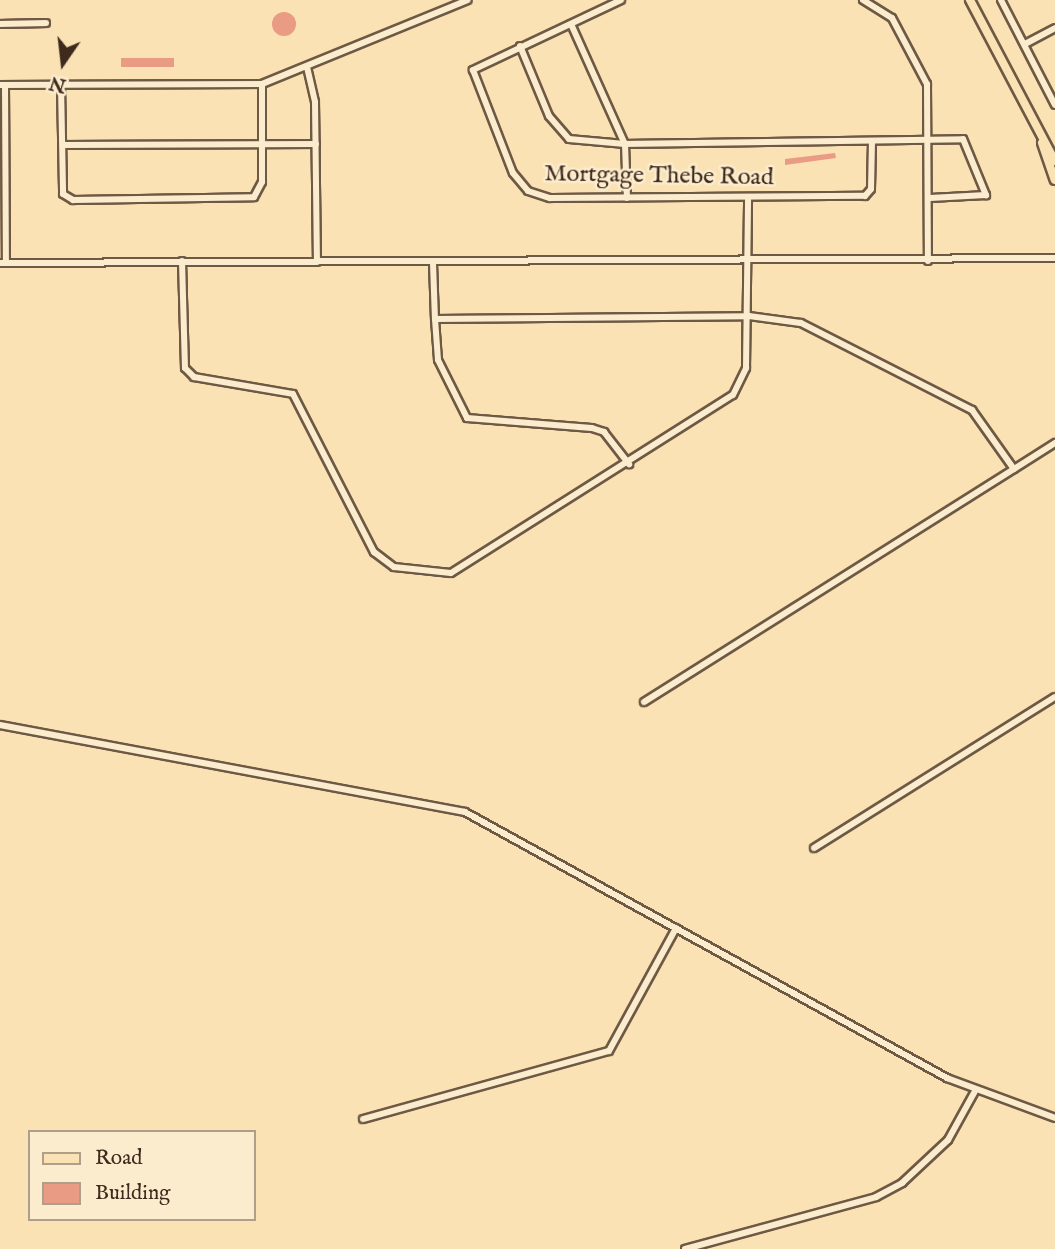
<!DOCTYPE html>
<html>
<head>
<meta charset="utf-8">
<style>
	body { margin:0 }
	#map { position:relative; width:1055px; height:1249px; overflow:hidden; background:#fae2b4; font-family:"IM FELL English",serif }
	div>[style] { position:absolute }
	.building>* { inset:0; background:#e99b83; transform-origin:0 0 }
	.round { border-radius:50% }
	.roads { filter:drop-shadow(2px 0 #6e5944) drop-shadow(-2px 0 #6e5944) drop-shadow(0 2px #6e5944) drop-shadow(0 -2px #6e5944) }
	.minor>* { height:6px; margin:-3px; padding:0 3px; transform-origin:3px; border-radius:3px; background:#fcecce }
	.major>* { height:8px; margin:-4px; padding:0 4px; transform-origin:4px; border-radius:4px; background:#fae2b4 }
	span { translate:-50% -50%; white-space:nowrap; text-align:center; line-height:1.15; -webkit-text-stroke:5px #fcecce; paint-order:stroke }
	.street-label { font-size:24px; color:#3f2b1e }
	.legend { position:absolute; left:28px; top:1130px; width:228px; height:91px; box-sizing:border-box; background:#fcecce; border:2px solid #b09f88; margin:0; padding:9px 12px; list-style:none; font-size:21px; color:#3f2b1e }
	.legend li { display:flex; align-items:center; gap:14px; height:35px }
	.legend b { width:35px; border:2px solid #b09f88 }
	.north { position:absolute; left:28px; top:28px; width:70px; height:70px; -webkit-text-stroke:5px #fcecce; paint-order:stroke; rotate:194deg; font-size:19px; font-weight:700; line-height:28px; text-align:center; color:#3f2b1e }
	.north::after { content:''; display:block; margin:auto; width:24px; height:32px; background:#3f2b1e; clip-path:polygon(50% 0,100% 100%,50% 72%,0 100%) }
</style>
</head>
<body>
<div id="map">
	<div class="building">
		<i class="round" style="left:272px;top:12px;width:24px;height:24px"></i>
		<i style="left:121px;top:58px;width:53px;height:9px"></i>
		<i style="clip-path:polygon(835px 153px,836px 158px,785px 165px,785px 159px)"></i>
	</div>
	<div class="roads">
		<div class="minor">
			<i style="left:621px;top:0;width:164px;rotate:154.7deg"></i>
			<i style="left:473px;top:70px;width:110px;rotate:68.8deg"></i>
			<i style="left:513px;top:173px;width:23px;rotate:50deg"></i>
			<i style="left:528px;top:191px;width:23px;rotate:18deg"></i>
			<i style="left:550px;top:198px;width:315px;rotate:-0.4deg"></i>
			<i style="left:865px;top:196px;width:9px;rotate:-49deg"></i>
			<i style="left:871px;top:189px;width:46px;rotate:-88.8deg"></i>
			<i style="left:863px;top:0;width:34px;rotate:32deg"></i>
			<i style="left:892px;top:18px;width:75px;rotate:62.1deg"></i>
			<i style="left:927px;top:84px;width:177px;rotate:89.7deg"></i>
			<i style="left:1001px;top:0;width:118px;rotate:62.8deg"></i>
			<i style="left:0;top:24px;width:46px;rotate:-1.2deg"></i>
			<i style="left:571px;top:24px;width:132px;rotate:65.8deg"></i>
			<i style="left:625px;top:144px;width:54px;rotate:87.9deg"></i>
			<i style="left:1025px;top:44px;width:34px;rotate:-28deg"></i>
			<i style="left:520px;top:46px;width:76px;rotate:67.5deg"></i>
			<i style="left:549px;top:116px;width:30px;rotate:49deg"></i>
			<i style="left:569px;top:139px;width:56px;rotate:5.1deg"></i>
			<i style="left:625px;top:144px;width:338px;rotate:-0.8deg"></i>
			<i style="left:963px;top:139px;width:61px;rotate:67.7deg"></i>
			<i style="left:986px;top:195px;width:56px;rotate:176.9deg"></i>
			<i style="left:307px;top:67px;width:36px;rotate:77deg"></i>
			<i style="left:315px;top:102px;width:160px;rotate:89.3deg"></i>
			<i style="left:0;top:85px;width:262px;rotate:-0.2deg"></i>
			<i style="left:262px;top:84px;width:222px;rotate:-22.2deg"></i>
			<i style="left:5px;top:85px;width:178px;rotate:89.7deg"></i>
			<i style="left:61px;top:85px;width:109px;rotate:88.9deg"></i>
			<i style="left:63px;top:194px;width:12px;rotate:31deg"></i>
			<i style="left:73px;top:200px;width:181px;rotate:-0.9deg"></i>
			<i style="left:254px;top:197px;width:17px;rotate:-62deg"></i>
			<i style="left:262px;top:182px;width:98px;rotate:-90deg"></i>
			<i style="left:63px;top:145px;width:253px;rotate:-0.2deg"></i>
			<i style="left:182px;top:261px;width:107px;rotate:88.4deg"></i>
			<i style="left:185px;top:368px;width:13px;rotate:45deg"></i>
			<i style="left:194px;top:377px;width:100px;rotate:9.7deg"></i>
			<i style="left:293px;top:394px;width:178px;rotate:62.9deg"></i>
			<i style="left:374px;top:552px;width:25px;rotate:37deg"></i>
			<i style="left:394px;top:567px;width:57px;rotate:6deg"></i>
			<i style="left:451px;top:573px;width:333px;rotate:-32.3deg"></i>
			<i style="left:733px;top:395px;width:30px;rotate:-64deg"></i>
			<i style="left:746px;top:368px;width:171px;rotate:-89.3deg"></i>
			<i style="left:0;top:263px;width:1055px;rotate:-0.27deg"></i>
			<i style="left:433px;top:263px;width:56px;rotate:88deg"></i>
			<i style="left:435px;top:319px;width:314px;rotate:-0.5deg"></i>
			<i style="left:749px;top:316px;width:52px;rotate:7.7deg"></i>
			<i style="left:801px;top:323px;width:192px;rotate:27deg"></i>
			<i style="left:972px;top:410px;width:72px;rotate:54.6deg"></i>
			<i style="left:1014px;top:469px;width:49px;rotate:-32.4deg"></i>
			<i style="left:435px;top:319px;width:41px;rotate:85.8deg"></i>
			<i style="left:438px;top:360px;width:65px;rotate:63.4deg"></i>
			<i style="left:467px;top:418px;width:125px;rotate:4.6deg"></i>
			<i style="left:592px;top:428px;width:13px;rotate:18deg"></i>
			<i style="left:604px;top:432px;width:41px;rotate:52deg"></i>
			<i style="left:644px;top:702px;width:437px;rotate:-32.2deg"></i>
			<i style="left:0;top:725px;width:473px;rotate:10.6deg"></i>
			<i style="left:465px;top:812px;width:551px;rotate:28.89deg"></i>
			<i style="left:947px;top:1078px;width:115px;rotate:20.3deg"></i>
			<i style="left:814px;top:848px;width:284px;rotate:-32.1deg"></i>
			<i style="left:363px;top:1119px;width:255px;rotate:-15.5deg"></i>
			<i style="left:609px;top:1051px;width:140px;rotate:-61.4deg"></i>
			<i style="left:685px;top:1249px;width:198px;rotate:-15.2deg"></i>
			<i style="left:876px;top:1197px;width:30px;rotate:-28deg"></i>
			<i style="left:902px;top:1183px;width:63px;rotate:-43.1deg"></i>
			<i style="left:948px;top:1140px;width:56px;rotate:-61.1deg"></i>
		</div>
		<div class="major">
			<i style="left:970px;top:0;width:182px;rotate:62.2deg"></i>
			<i style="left:1042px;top:143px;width:39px;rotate:71deg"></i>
		</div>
	</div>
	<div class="street-label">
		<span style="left:659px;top:176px;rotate:1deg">Mortgage Thebe Road</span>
	</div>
	<ul class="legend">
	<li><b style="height:9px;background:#fae2b4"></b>Road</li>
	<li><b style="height:19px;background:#e99b83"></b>Building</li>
	</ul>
	<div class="north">N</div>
</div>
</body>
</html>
